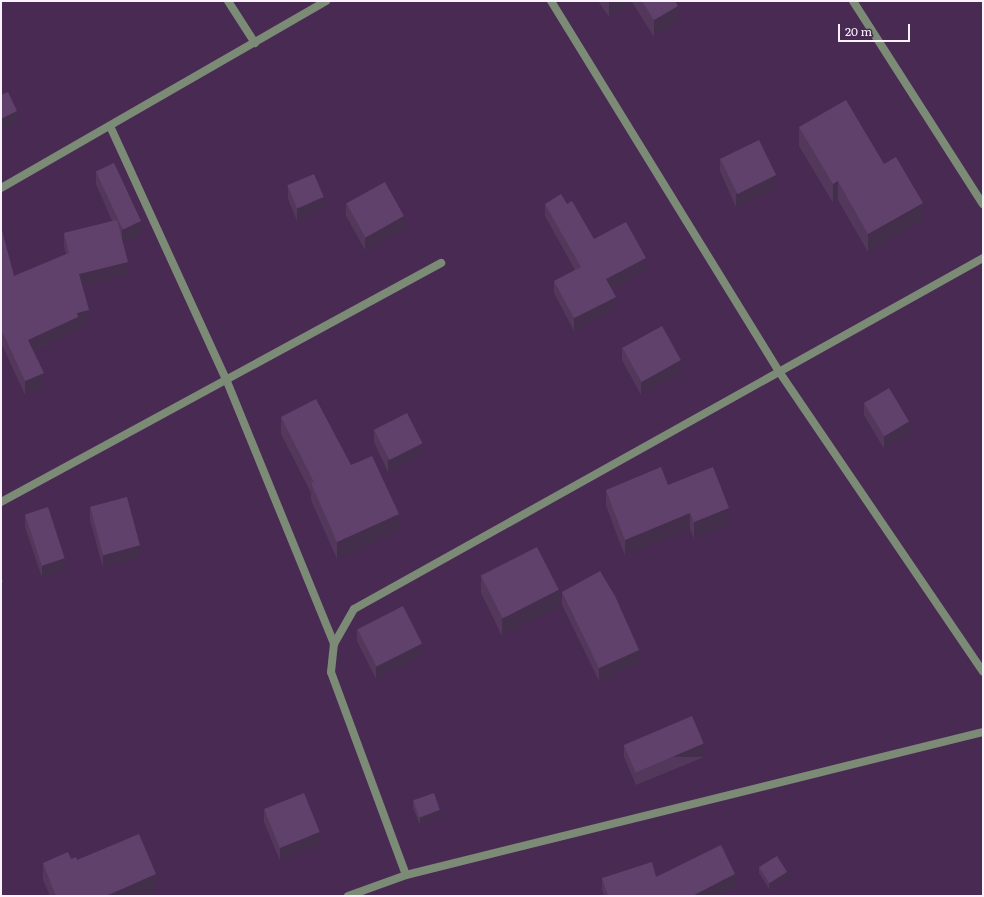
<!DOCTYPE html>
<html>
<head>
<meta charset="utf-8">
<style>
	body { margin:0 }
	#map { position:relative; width:984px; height:897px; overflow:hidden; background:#482a52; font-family:Literata,serif }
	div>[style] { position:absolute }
	.minor>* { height:8px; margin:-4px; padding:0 4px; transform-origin:4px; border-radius:4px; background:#7c8b76 }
	.wall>* { inset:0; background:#53385c }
	.shaded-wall>* { inset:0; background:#432e4b; transform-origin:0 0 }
	.building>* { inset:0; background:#60416b; transform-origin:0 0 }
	span { translate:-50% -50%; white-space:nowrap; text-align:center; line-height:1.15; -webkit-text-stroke:3px #482a52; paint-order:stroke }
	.frame { position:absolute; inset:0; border:2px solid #f9f2fc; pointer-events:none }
	.scale { position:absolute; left:838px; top:24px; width:72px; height:18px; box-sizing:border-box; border:2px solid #f9f2fc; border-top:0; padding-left:5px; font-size:12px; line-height:14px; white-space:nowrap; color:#f9f2fc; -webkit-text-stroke:3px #482a52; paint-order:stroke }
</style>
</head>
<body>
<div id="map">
	<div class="minor">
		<i style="left:228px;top:1px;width:50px;rotate:57.3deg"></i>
		<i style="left:551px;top:1px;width:437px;rotate:58.4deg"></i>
		<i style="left:780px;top:373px;width:361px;rotate:55.8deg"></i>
		<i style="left:853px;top:1px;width:241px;rotate:57.4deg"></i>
		<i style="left:110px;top:126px;width:278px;rotate:65.4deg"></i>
		<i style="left:226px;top:379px;width:286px;rotate:67.8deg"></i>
		<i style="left:1px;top:188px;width:375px;rotate:-29.9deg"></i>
		<i style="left:1px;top:502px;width:501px;rotate:-28.51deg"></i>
		<i style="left:406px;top:875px;width:216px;rotate:-110.3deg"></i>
		<i style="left:331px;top:672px;width:28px;rotate:-84deg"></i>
		<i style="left:334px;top:644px;width:40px;rotate:-60.3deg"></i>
		<i style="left:354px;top:609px;width:720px;rotate:-29.16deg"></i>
		<i style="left:348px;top:896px;width:62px;rotate:-19.9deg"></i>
		<i style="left:406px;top:875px;width:594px;rotate:-13.92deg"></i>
	</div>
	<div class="wall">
		<i style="clip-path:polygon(598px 1px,675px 1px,678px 22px,654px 37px,632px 2px,609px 17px)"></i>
		<i style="clip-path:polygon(799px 127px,884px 164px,923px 221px,868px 252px,838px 200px,833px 203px,799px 146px)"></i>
		<i style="clip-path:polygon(720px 158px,776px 188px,736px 207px,720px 171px)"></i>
		<i style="clip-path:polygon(96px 172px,141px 234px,123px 242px,128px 275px,82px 287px,89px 323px,78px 326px,78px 330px,33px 351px,44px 387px,25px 395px,3px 347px,1px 347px,1px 227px,14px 276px,66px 254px,64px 247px,64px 233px,112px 221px,96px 184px)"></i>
		<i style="clip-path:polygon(288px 186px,324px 209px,297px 221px,288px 199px)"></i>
		<i style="clip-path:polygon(346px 203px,404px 229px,365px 250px,346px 216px)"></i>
		<i style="clip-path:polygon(545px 204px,567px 204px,594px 239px,646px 271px,612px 289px,616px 310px,574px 331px,554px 293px,554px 281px,575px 270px,545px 216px)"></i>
		<i style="clip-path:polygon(622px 347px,681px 373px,641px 395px,622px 360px)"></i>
		<i style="clip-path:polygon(864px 402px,909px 434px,884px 449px,864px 415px)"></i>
		<i style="clip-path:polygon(281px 417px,351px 465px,399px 531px,337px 559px,311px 500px,311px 493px,281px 434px)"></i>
		<i style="clip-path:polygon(374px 429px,422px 455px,388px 472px,374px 442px)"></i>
		<i style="clip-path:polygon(668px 485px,729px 525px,694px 539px,690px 529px,625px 556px,606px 506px,606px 490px)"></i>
		<i style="clip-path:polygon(90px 507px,140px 558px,103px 568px,90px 520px)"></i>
		<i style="clip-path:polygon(25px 514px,65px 570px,42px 578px,25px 527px)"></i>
		<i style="clip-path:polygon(481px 575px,559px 608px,502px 636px,481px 593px)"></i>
		<i style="clip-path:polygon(562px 592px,639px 663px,599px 681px,562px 605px)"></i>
		<i style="clip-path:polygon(357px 629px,422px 656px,376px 679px,357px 641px)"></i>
		<i style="clip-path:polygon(624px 745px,704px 757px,636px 785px,624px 757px)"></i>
		<i style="clip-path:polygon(413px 801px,440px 816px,420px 825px,413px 808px)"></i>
		<i style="clip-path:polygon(264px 810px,320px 845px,280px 861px,264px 822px)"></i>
		<i style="clip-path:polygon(71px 859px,77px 860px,156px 891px,144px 896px,50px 896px,43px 880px,43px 863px)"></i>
		<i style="clip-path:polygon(759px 866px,787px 879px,769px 889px,759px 873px)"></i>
		<i style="clip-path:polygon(656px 877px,735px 887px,717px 896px,604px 896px,602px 890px,602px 878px)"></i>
	</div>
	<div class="shaded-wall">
		<i style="clip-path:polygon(609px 1px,632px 1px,632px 2px,609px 17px)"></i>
		<i style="clip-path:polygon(678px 6px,678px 22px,654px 37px,654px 20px)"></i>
		<i style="clip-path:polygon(17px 111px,17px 123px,1px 131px,1px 119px)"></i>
		<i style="clip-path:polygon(776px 175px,776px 188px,736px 207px,736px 194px)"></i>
		<i style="clip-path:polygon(838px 181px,838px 200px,833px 203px,833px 184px)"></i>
		<i style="clip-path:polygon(324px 197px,324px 209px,297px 221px,297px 209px)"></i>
		<i style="clip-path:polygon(923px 203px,923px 221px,868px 252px,868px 234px)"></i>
		<i style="clip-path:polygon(404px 216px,404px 229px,365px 250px,365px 238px)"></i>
		<i style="clip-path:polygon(141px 221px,141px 234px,122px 243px,122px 230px)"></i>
		<i style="clip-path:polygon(646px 258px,646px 271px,606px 292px,606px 279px)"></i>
		<i style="clip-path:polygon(128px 262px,128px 275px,79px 288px,79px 274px)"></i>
		<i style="clip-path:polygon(616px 297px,616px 310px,574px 331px,574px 318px)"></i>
		<i style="clip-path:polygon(89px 310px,89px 323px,78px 326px,78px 330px,28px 353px,28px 340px,77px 313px)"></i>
		<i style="clip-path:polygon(681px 360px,681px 373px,641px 395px,641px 382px)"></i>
		<i style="clip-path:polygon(44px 373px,44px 387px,25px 395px,25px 381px)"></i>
		<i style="clip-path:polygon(909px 421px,909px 434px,884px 449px,884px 436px)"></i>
		<i style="clip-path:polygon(422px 443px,422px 455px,388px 472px,388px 459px)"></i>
		<i style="clip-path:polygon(729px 508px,729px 525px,694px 539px,694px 522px)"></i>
		<i style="clip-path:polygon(690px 513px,690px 529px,625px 556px,625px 540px)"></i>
		<i style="clip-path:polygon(399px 514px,399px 531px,337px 559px,337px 542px)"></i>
		<i style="clip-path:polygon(140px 545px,140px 558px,103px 568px,103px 555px)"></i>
		<i style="clip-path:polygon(65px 558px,65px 570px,42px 578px,42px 565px)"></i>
		<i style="clip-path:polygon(3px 582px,3px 595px,1px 596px,1px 583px)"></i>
		<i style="clip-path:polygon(559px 590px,559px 608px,502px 636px,502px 617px)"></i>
		<i style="clip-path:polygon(422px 643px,422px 656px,376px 679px,376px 666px)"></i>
		<i style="clip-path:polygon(639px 650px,639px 663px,599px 681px,599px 668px)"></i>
		<i style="left:704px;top:744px;width:13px;height:74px;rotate:90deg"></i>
		<i style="clip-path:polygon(440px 810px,440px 816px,420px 825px,420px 818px)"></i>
		<i style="clip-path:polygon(320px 832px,320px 845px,280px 861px,280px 848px)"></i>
		<i style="clip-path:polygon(787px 872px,787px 879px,769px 889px,769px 882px)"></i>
		<i style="clip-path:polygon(156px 874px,156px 891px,144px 896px,106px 896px)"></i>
		<i style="clip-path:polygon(735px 874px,735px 887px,717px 896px,692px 896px)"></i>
	</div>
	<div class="building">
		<i style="clip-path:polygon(642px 1px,675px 1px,678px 6px,654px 20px)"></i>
		<i style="clip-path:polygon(8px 92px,17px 111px,1px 119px,1px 95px)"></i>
		<i style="clip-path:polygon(846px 100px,884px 164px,896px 157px,923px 203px,868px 234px,838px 181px,833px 184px,799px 127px)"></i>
		<i style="left:759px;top:140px;width:39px;height:43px;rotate:64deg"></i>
		<i style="left:114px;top:163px;width:64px;height:20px;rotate:65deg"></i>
		<i style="left:314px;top:174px;width:25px;height:29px;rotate:67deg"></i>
		<i style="left:385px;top:182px;width:39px;height:44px;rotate:61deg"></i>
		<i style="clip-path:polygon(561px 194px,567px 204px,572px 201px,594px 239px,626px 222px,646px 258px,606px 279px,616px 297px,574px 318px,554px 281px,581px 267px,545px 204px)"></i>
		<i style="clip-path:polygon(117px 220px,128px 262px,79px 274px,89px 310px,77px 313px,78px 317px,28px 340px,44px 373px,25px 381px,3px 333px,1px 333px,1px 227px,14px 276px,69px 253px,64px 233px)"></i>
		<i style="left:662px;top:326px;width:39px;height:45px;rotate:61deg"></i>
		<i style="left:889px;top:388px;width:39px;height:29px;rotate:59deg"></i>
		<i style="clip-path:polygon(316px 399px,351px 465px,372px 456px,399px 514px,337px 542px,311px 483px,314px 482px,281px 417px)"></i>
		<i style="left:407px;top:413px;width:34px;height:37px;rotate:63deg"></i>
		<i style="clip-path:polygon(661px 467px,668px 485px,713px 467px,729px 508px,694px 522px,690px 513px,625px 540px,606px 490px)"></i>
		<i style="left:127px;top:497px;width:50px;height:38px;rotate:75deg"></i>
		<i style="left:48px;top:507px;width:54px;height:24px;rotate:72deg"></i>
		<i style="left:537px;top:547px;width:48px;height:63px;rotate:63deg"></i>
		<i style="clip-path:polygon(600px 571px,615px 596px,639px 650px,599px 668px,562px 592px)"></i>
		<i style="clip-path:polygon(1px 576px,3px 582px,1px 583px)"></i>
		<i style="left:403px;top:606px;width:42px;height:51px;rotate:63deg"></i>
		<i style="left:692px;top:716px;width:30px;height:74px;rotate:67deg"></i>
		<i style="left:304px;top:793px;width:42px;height:43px;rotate:68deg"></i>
		<i style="left:434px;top:793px;width:18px;height:22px;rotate:71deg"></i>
		<i style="clip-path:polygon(139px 834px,156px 874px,106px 896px,56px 896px,43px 863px,68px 852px,71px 859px,76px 857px,77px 860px)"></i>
		<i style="clip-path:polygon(721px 845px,735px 874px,692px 896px,608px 896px,602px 878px,652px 862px,656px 877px)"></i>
		<i style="left:777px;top:856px;width:19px;height:21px;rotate:58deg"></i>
	</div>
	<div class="frame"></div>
	<div class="scale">20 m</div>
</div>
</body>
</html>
